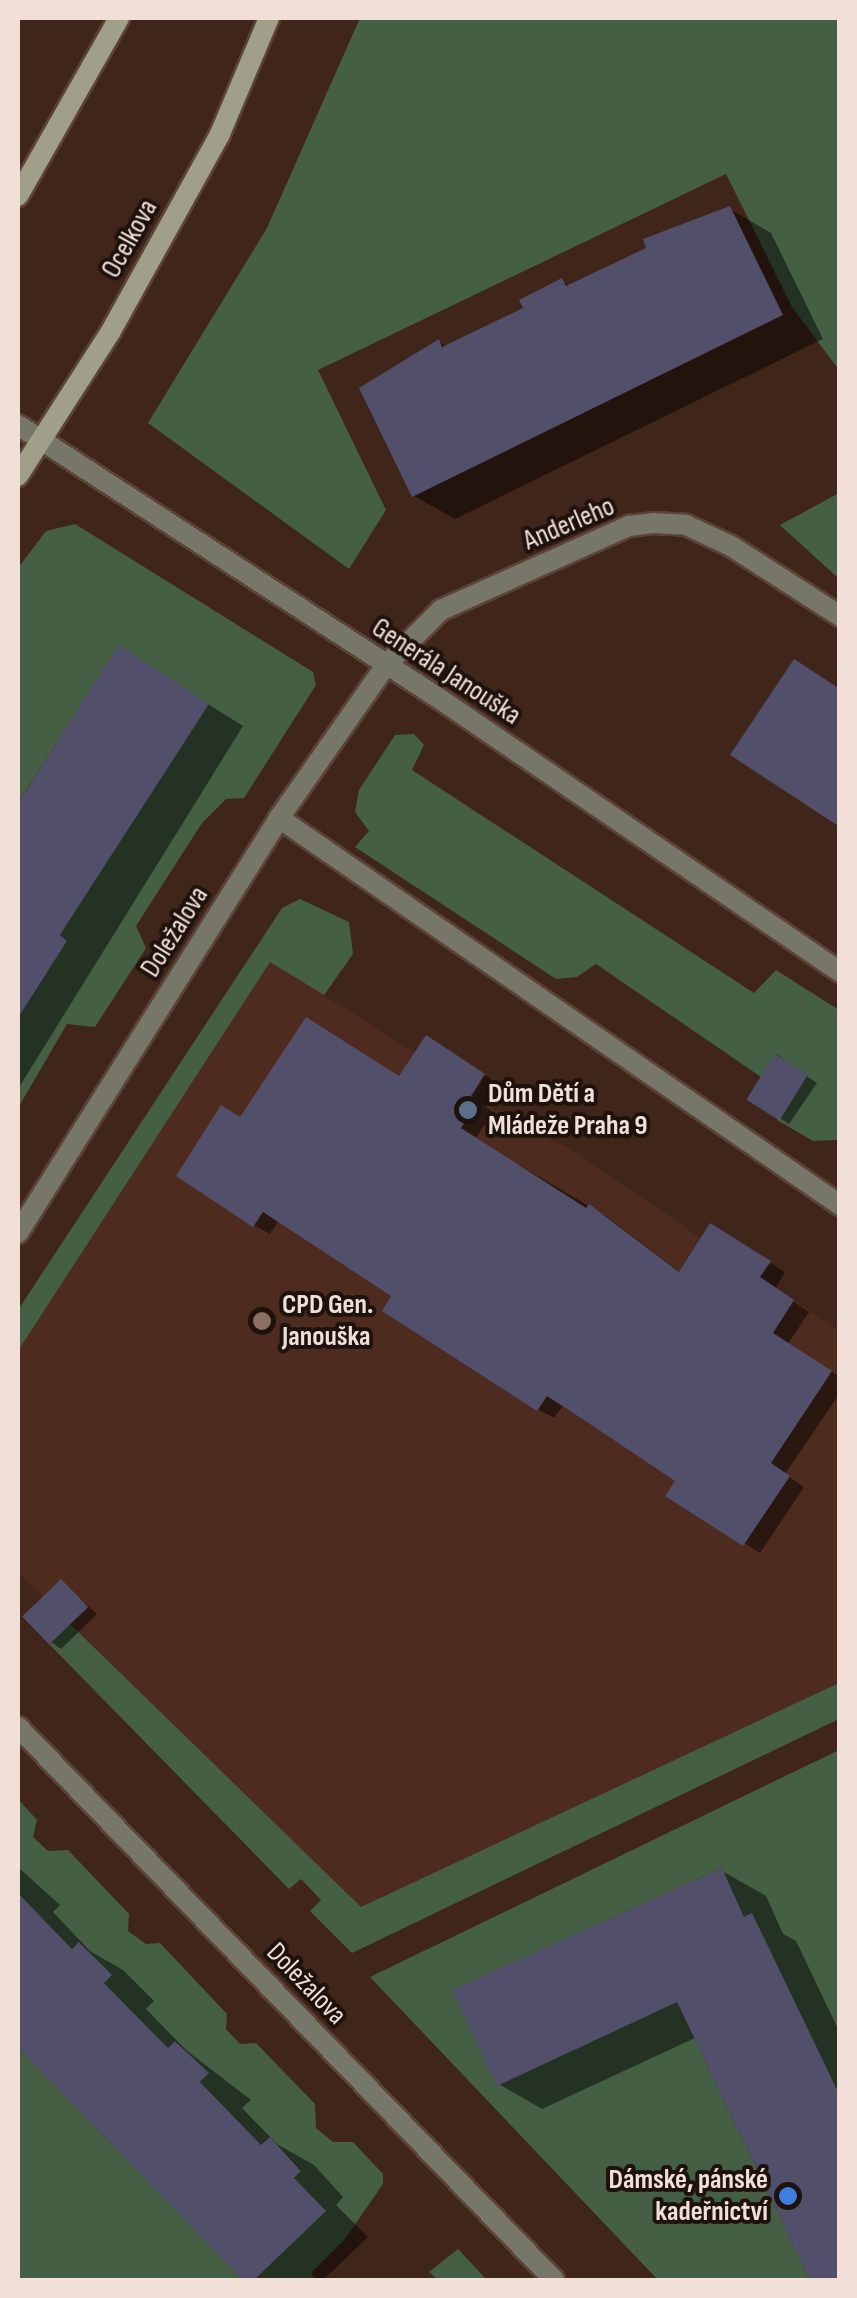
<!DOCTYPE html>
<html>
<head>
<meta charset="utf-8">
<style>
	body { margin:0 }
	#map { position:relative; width:857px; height:2298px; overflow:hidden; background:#40251a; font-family:"Sofia Sans Condensed",sans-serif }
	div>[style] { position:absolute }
	.built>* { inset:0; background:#4d2b1e }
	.green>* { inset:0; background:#445f44 }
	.shadow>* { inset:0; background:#0007 }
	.building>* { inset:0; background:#524f6a; transform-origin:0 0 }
	.roads { filter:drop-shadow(2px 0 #5c4338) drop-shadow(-2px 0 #5c4338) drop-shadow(0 2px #5c4338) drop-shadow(0 -2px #5c4338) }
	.street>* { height:20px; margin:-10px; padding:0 10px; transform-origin:10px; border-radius:10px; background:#767669 }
	.secondary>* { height:20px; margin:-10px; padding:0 10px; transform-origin:10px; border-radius:10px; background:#9f9f8a }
	.dots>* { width:28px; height:28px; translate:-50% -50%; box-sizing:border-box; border:5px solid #1e120d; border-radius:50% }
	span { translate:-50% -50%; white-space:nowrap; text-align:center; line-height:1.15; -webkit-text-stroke:8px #1e120d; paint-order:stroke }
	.street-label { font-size:28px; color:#f1dfd8 }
	.poi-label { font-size:28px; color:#f1dfd8; font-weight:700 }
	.left { translate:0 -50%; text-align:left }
	.right { translate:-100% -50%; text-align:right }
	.frame { position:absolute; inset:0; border:20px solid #f1dfd8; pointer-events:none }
</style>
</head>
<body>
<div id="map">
	<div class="built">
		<i style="clip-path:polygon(270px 961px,416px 1053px,427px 1037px,487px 1075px,473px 1098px,573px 1150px,702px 1239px,712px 1224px,772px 1262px,762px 1279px,839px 1330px,839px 1684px,361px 1908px,70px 1624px,87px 1607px,60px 1580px,43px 1596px,18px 1572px,18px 1351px)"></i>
	</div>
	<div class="green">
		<i style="clip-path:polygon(360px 18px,839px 18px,839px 370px,792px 307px,726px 174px,318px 370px,386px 510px,349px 569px,148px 423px,267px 228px)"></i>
		<i style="clip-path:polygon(839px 493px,839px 579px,780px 525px)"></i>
		<i style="clip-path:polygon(75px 524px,313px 672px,316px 685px,244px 798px,226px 799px,202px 823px,136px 926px,146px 948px,95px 1027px,67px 1024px,18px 1108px,18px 1018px,67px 941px,60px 935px,209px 704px,119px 646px,19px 801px,27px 806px,18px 820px,18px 568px,46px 531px)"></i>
		<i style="clip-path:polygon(414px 734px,424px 745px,412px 770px,754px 993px,776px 970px,839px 1010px,839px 1140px,813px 1141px,777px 1120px,808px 1076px,776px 1054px,761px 1077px,596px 964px,577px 977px,556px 979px,355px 847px,369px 831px,355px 812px,359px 790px,395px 735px)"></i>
		<i style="clip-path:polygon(300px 899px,349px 922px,353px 954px,324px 995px,270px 962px,18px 1351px,18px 1310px,282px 908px)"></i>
		<i style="clip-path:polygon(70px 1624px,361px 1907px,839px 1683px,839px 1719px,352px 1953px,310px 1911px,321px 1900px,301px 1879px,289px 1889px,49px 1644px)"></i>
		<i style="clip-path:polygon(839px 1750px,839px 2096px,752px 1914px,744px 1917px,722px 1868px,453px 1990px,677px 2002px,810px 2280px,658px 2280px,370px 1977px)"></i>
		<i style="clip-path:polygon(18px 1799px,37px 1820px,33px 1837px,48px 1851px,68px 1850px,129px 1914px,128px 1931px,146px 1944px,160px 1943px,227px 2014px,226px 2029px,240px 2044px,256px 2043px,315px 2104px,316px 2128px,333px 2142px,353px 2142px,383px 2174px,383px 2184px,345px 2239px,311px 2273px,315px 2280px,254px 2280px,325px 2211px,294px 2179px,301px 2170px,270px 2137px,261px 2145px,200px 2082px,209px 2073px,176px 2041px,168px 2048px,104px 1983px,111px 1975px,80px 1942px,72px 1949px,18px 1893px)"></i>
		<i style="clip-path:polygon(18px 2047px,197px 2232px,243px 2280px,18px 2280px)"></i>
		<i style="clip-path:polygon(458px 2249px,487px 2280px,438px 2280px,429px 2272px)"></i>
	</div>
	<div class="shadow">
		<i style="clip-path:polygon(730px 209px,771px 233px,823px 339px,455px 519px,414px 496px,439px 342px,448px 347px,526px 309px,562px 281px,571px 287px)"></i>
		<i style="clip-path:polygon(120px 649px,243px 726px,18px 1089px,18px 808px)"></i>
		<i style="clip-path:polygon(443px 1047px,500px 1085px,486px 1107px,493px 1112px,475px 1139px,606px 1216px,681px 1273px,727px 1236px,785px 1272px,775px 1289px,809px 1312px,788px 1344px,840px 1377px,840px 1393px,785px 1474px,804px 1487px,760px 1553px,669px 1495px,679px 1480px,564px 1404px,554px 1418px,538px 1409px,394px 1295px,279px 1220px,270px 1234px,254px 1225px,241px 1119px,400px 1079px)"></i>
		<i style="clip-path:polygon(787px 1063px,817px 1083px,789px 1124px,750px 1098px)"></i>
		<i style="clip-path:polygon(61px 1582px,97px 1614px,61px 1649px,51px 1642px)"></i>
		<i style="clip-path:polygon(18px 1867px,60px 1905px,53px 1912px,90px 1951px,123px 1970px,154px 2001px,146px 2009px,186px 2050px,251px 2100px,242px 2108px,277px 2144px,314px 2165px,343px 2197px,336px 2205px,368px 2237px,323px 2280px,247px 2280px,18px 2044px)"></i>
		<i style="clip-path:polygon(722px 1871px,766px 1896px,783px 1934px,796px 1941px,840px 2033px,840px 2280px,812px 2280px,697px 2037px,542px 2109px,499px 2084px)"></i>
	</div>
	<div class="building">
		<i style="clip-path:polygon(730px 206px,783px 315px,412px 497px,359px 388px,439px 339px,442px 347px,523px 308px,519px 300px,562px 278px,566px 286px,646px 248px,643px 239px)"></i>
		<i style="clip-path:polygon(119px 645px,209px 704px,60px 935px,67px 941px,18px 1018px,18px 803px)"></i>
		<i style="clip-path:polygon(794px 659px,840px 689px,840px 827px,730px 755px)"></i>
		<i style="clip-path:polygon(306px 1017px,399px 1076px,426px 1035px,485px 1074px,471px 1096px,479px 1101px,461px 1128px,586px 1208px,589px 1204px,679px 1272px,710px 1223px,771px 1261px,760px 1277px,794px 1300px,773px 1333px,832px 1371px,771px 1463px,790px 1476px,743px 1546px,665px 1496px,675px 1481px,587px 1422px,547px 1396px,537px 1411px,382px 1311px,391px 1296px,263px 1212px,253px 1227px,176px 1176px,221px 1105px,240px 1117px)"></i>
		<i style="left:775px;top:1054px;width:39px;height:54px;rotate:32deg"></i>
		<i style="left:61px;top:1579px;width:39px;height:54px;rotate:46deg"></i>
		<i style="clip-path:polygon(722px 1868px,744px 1917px,752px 1913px,840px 2096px,840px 2280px,810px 2280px,677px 2002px,497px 2086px,452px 1990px)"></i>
		<i style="clip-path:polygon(18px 1893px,72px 1949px,79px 1942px,112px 1975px,104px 1983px,168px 2048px,175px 2041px,209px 2073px,200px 2082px,261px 2145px,270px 2137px,301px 2171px,294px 2178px,326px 2211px,254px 2280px,243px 2280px,18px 2047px)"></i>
	</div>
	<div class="roads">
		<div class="street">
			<i style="left:18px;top:425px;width:500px;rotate:33deg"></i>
			<i style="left:437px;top:697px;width:488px;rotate:34.3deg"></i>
			<i style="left:279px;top:818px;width:682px;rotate:34.6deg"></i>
			<i style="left:18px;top:1233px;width:490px;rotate:-57.8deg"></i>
			<i style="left:279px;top:818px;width:187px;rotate:-55deg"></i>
			<i style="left:386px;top:665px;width:78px;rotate:-45deg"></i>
			<i style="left:441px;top:610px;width:206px;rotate:-24.1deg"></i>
			<i style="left:629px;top:526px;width:24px;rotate:-7deg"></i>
			<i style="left:653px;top:523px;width:33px;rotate:3deg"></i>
			<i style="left:686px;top:525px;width:50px;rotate:25deg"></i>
			<i style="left:731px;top:546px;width:130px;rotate:32.7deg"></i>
			<i style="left:18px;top:1727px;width:770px;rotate:45.89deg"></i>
		</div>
		<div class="secondary">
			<i style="left:18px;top:196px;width:205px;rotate:-60.4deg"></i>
			<i style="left:18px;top:476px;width:172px;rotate:-57.3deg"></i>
			<i style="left:111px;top:331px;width:225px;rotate:-61deg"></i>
			<i style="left:220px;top:134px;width:126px;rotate:-67.1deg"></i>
		</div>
	</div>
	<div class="dots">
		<i style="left:468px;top:1110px;background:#5c6f8a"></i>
		<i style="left:262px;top:1321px;background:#8d6e63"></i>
		<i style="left:788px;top:2196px;background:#3f7fe0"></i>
	</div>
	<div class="street-label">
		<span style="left:130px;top:239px;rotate:-61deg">Ocelkova</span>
		<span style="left:569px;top:524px;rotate:-23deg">Anderleho</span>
		<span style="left:446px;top:672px;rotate:33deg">Generála Janouška</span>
		<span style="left:175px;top:932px;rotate:-58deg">Doležalova</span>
		<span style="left:306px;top:1984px;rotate:46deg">Doležalova</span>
	</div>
	<div class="poi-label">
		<span class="left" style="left:488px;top:1110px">Dům Dětí a<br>Mládeže Praha 9</span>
		<span class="left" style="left:282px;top:1321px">CPD Gen.<br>Janouška</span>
		<span class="right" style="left:768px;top:2196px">Dámské, pánské<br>kadeřnictví</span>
	</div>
	<div class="frame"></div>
</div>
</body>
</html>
